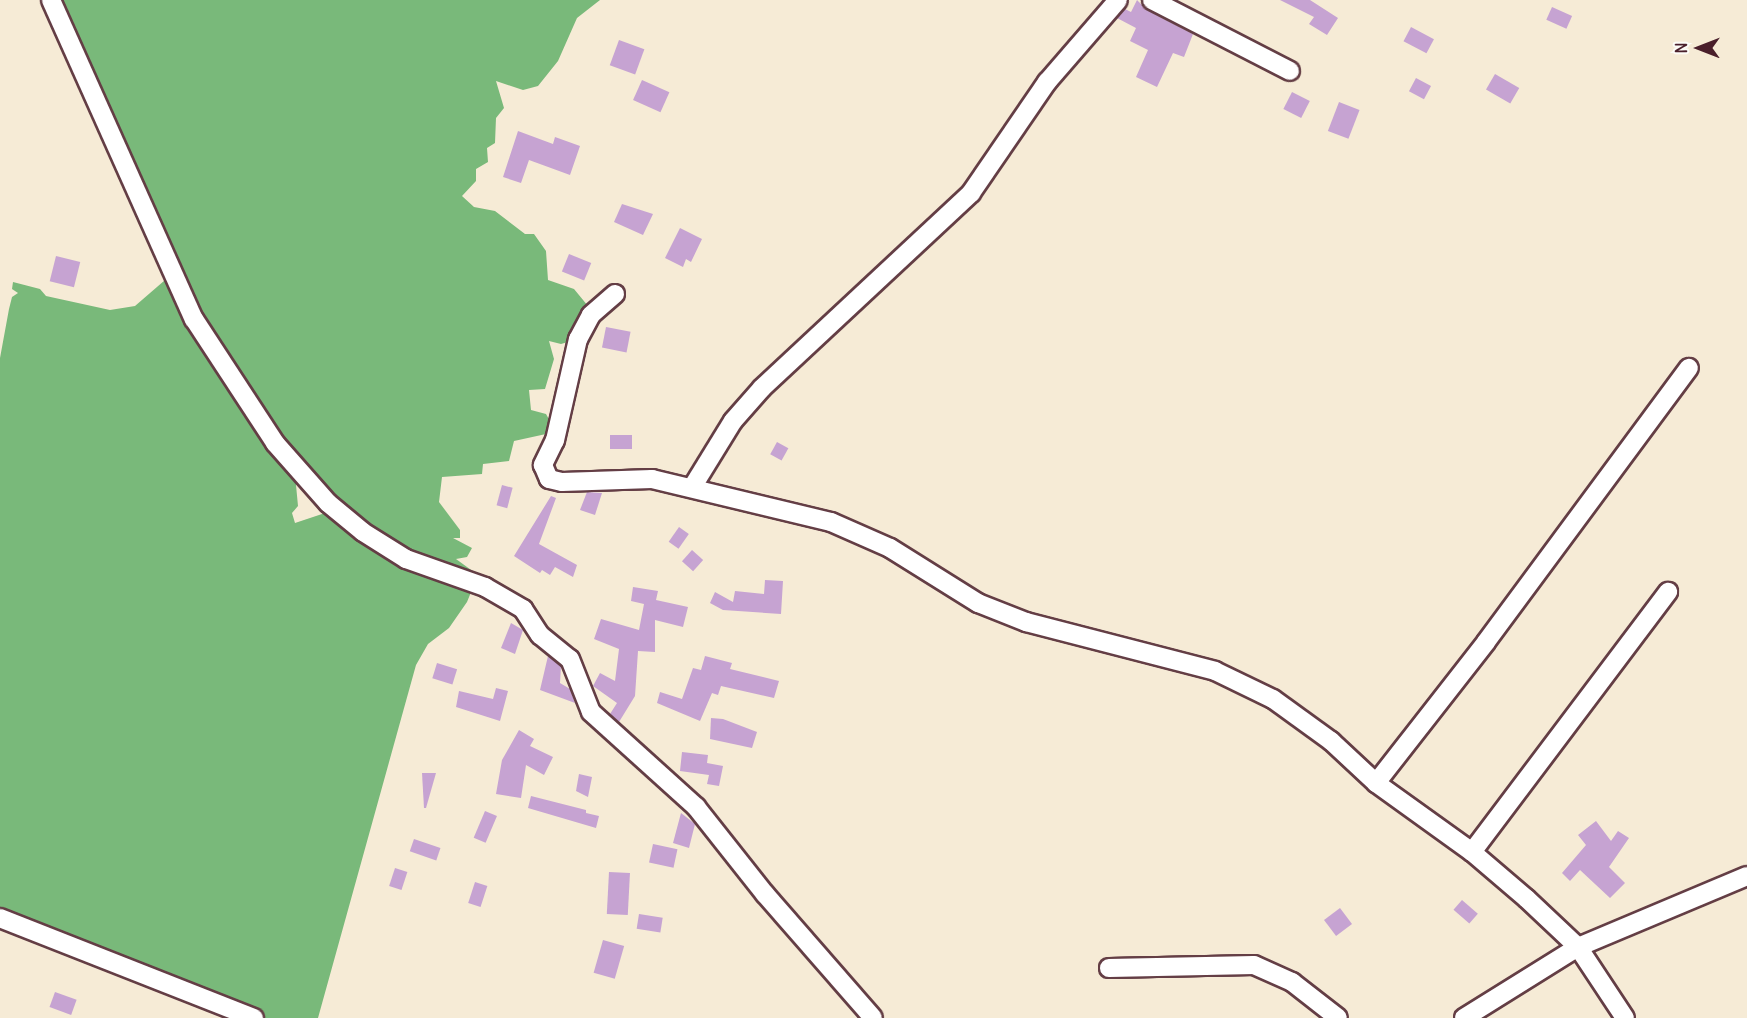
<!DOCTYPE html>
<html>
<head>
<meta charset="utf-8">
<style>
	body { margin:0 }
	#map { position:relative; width:1747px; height:1018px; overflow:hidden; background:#f6ebd6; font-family:Delius,sans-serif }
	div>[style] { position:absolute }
	.forest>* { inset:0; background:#79b97a }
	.building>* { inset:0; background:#c6a3d2; transform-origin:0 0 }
	.roads { filter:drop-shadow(2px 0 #643e45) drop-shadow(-2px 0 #643e45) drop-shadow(0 2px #643e45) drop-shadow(0 -2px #643e45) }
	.minor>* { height:18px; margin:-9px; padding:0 9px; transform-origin:9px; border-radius:9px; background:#fff }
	span { translate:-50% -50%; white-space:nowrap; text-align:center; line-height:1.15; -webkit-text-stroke:4.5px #fdfcf7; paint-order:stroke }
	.north { position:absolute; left:1669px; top:18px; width:60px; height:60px; -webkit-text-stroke:4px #fdfcf7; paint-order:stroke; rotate:270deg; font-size:16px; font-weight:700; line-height:24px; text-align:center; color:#4a1f2b }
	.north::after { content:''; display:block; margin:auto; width:21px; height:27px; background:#4a1f2b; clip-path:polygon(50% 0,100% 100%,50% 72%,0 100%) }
</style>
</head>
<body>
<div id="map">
	<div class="forest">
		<i style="clip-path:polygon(evenodd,62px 0,600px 0,577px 18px,558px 61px,538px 86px,523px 90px,496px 81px,504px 108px,496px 118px,495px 143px,487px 148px,488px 162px,476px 169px,476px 181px,462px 196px,474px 207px,495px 211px,525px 234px,534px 234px,546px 251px,548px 280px,574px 289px,588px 306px,578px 339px,561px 344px,549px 341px,554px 359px,545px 389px,529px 390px,531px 410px,546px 414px,551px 423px,546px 434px,514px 441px,509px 461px,483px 464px,482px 474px,442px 477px,439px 502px,460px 530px,460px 538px,453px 538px,472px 548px,467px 557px,456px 559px,478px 575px,467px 602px,449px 628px,428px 644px,416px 665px,318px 1018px,257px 1018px,0 918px,0 358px,9px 309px,12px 297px,18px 293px,12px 289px,13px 282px,40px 289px,46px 296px,110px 310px,135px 306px,172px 274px,62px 0,302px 474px,334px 510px,295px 523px,292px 513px,298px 506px,296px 485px,302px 474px)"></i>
	</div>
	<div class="building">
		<i style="clip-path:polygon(1137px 0,1147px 10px,1193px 34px,1184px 57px,1173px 53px,1157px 87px,1136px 77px,1148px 50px,1130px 41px,1136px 28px,1117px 18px,1125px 9px,1131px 12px)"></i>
		<i style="clip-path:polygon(1280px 0,1310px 0,1338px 18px,1327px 35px,1309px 24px,1314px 17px)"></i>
		<i style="left:1552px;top:7px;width:22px;height:14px;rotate:24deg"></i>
		<i style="left:1411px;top:27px;width:26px;height:16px;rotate:28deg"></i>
		<i style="left:619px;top:40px;width:27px;height:27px;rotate:20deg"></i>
		<i style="left:1495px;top:74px;width:28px;height:18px;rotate:30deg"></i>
		<i style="left:1416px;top:78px;width:17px;height:15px;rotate:28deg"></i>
		<i style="left:642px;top:80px;width:30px;height:22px;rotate:24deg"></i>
		<i style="left:1292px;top:92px;width:20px;height:19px;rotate:27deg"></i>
		<i style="left:1339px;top:102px;width:22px;height:31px;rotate:21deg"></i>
		<i style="clip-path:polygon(518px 131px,553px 144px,555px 137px,580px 146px,570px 175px,529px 160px,521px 183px,503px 177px)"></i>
		<i style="clip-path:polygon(622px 204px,653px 214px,643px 235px,614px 222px)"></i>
		<i style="clip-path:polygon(680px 228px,702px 239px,691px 262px,686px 259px,683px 267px,665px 258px)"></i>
		<i style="left:569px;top:254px;width:24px;height:19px;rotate:22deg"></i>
		<i style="left:56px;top:256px;width:25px;height:26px;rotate:14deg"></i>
		<i style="left:606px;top:327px;width:25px;height:21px;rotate:11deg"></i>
		<i style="left:610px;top:435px;width:22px;height:14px"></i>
		<i style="left:777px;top:442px;width:13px;height:14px;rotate:29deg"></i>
		<i style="left:502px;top:485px;width:11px;height:21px;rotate:15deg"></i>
		<i style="clip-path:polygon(587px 492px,602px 493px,595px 515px,580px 510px)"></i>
		<i style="clip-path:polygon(551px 496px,556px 498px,539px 544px,577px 565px,573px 577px,555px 567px,550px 575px,542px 570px,540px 573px,514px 556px)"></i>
		<i style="left:679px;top:527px;width:12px;height:18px;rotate:35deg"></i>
		<i style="left:692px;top:550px;width:15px;height:15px;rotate:42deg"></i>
		<i style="clip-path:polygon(765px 580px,783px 581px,781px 614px,723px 610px,710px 603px,715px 592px,733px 602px,735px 591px,764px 594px)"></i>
		<i style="clip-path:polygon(633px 587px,658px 591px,656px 600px,688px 607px,683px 627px,655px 620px,655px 652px,638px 651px,635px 696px,619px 722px,610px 714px,617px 703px,593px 686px,600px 673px,615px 681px,619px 649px,594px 639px,601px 619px,639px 630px,644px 604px,631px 601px)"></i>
		<i style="clip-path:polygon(511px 623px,523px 630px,515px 654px,501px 648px)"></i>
		<i style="clip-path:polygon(548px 656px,561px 666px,560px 683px,570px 689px,575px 703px,540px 690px)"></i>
		<i style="clip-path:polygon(705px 656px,732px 663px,730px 669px,779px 681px,774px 698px,721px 686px,718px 695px,712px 693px,700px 721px,657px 703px,660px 692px,682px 699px,693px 668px,701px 670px)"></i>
		<i style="left:437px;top:663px;width:21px;height:16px;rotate:17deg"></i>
		<i style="clip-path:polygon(496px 688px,508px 691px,500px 721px,456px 707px,459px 691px,493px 699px)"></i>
		<i style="clip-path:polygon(711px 718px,723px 719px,757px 732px,752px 748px,710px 739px)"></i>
		<i style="clip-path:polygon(519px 730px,534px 739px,530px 746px,553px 757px,544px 775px,526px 765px,521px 798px,496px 794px,502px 760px)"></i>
		<i style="clip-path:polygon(682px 752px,708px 755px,707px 763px,723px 766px,719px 786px,707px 784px,709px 775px,680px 771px)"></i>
		<i style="clip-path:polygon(422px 773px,436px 773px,426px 808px,424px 808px)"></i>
		<i style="clip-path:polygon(579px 774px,592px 777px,588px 797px,576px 791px)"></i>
		<i style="clip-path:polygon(531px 796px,586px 810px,586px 813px,599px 816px,596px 828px,528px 808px)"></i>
		<i style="left:485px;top:811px;width:13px;height:29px;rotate:23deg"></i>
		<i style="clip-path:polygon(681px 813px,695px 824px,689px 848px,673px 843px)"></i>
		<i style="clip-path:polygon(1596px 821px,1611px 841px,1618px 831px,1629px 838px,1609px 867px,1625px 883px,1610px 898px,1580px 870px,1570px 881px,1562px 873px,1586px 845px,1578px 835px)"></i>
		<i style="left:414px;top:839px;width:28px;height:13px;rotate:19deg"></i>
		<i style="left:653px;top:844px;width:25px;height:19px;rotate:12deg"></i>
		<i style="left:395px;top:868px;width:13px;height:19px;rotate:18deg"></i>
		<i style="left:609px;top:872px;width:21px;height:42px;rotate:3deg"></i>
		<i style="left:475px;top:882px;width:13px;height:22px;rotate:18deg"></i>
		<i style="left:1462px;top:900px;width:21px;height:13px;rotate:41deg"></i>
		<i style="left:1340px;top:908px;width:20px;height:20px;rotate:53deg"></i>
		<i style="left:639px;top:914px;width:24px;height:15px;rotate:9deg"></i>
		<i style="left:603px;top:940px;width:22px;height:34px;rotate:16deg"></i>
		<i style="left:55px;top:992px;width:23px;height:16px;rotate:20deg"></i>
	</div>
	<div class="roads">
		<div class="minor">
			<i style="left:51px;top:0;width:350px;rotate:65.9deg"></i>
			<i style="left:194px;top:319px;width:148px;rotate:56.8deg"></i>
			<i style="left:275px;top:443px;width:80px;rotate:48.5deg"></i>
			<i style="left:328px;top:503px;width:45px;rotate:39.6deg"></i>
			<i style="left:363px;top:532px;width:51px;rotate:32.1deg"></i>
			<i style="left:406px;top:559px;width:84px;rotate:19.5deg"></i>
			<i style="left:485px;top:587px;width:44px;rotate:30.1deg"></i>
			<i style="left:523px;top:609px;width:31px;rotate:57deg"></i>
			<i style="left:540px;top:635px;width:38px;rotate:39deg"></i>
			<i style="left:570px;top:659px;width:57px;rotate:68.4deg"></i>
			<i style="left:591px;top:712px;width:142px;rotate:42.1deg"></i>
			<i style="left:696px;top:807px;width:111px;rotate:51.6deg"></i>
			<i style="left:765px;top:894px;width:164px;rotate:48.9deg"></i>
			<i style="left:1152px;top:0;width:155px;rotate:27.2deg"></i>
			<i style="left:615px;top:294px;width:32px;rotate:139deg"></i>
			<i style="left:591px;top:315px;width:27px;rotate:118deg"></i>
			<i style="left:578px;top:339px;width:104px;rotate:102.8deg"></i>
			<i style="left:555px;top:440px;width:28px;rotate:116deg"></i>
			<i style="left:543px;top:465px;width:15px;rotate:67deg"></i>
			<i style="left:549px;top:479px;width:13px;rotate:13deg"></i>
			<i style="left:562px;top:482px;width:90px;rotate:-1.9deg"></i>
			<i style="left:652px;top:479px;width:184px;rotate:13.5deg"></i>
			<i style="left:831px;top:522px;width:64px;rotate:23.8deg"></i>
			<i style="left:890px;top:548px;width:104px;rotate:32deg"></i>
			<i style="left:978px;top:603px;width:52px;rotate:21.6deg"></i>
			<i style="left:1026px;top:622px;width:195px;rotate:14.5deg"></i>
			<i style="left:1215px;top:671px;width:64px;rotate:25.8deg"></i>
			<i style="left:1273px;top:699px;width:72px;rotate:35.9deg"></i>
			<i style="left:1331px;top:741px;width:62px;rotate:43deg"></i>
			<i style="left:1376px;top:783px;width:118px;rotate:35.7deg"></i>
			<i style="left:1472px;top:852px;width:72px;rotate:40.5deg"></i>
			<i style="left:1527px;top:899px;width:70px;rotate:43.3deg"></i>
			<i style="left:1578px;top:947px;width:85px;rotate:56.5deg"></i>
			<i style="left:693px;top:486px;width:76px;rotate:-58.4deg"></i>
			<i style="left:733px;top:421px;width:44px;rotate:-48.7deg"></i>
			<i style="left:762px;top:388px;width:286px;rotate:-43deg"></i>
			<i style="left:971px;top:193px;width:135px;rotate:-55.6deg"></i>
			<i style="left:1047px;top:82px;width:108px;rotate:-49.1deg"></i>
			<i style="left:1376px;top:783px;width:179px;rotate:-52deg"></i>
			<i style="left:1486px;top:642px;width:341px;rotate:-53.5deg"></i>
			<i style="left:1472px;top:852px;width:326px;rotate:-53deg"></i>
			<i style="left:0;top:918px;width:273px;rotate:21.5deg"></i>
			<i style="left:1109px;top:968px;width:145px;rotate:-1.2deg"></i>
			<i style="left:1254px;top:965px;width:42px;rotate:24.1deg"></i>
			<i style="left:1292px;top:982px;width:58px;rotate:38deg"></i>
			<i style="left:1464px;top:1018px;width:134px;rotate:-31.9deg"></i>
			<i style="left:1578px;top:947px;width:183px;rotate:-22.8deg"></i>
		</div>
	</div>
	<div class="north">N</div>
</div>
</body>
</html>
